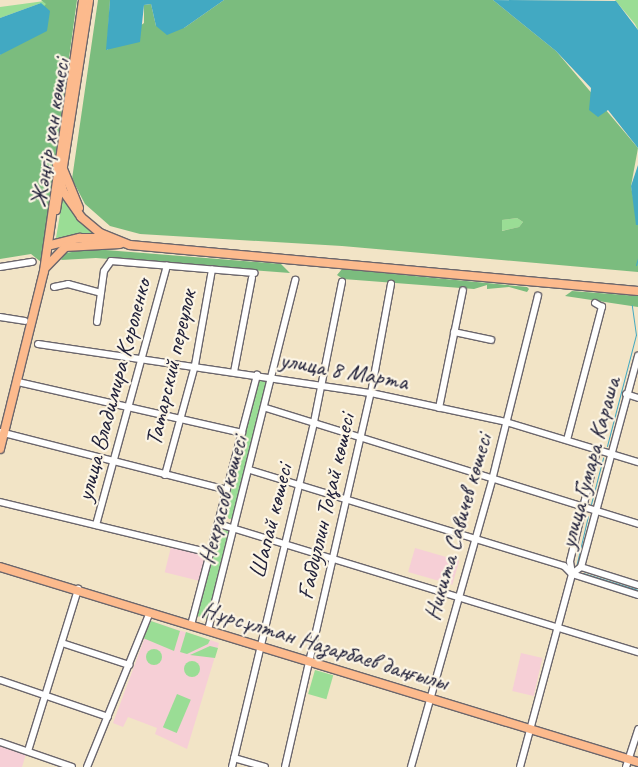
<!DOCTYPE html>
<html>
<head>
<meta charset="utf-8">
<style>
	body { margin:0 }
	#map { position:relative; width:638px; height:767px; overflow:hidden; background:#f2e4c6; font-family:Caveat,sans-serif }
	div>[style] { position:absolute }
	.built>* { inset:0; background:#f6cfd6; transform-origin:0 0 }
	.green>* { inset:0; background:#9add95; transform-origin:0 0 }
	.round { border-radius:50% }
	.forest>* { inset:0; background:#7bbc7e }
	.water>* { inset:0; background:#42a9c2 }
	.stream>* { height:1px; margin:-0.5px; padding:0 0.5px; transform-origin:0.5px; border-radius:0.5px; background:#42a9c2 }
	.roads { filter:drop-shadow(1px 0 #6b666c) drop-shadow(-1px 0 #6b666c) drop-shadow(0 1px #6b666c) drop-shadow(0 -1px #6b666c) }
	.minor>* { height:6px; margin:-3px; padding:0 3px; transform-origin:3px; border-radius:3px; background:#fff }
	.major>* { height:8px; margin:-4px; padding:0 4px; transform-origin:4px; border-radius:4px; background:#fcba8d }
	span { translate:-50% -50%; white-space:nowrap; text-align:center; line-height:1.15; -webkit-text-stroke:4.5px #fcf5e5; paint-order:stroke }
	.street-label { font-size:24px; color:#22223b }
</style>
</head>
<body>
<div id="map">
	<div class="built">
		<i style="left:171px;top:547px;width:36px;height:26px;rotate:14deg"></i>
		<i style="left:415px;top:548px;width:46px;height:25px;rotate:16deg"></i>
		<i style="clip-path:polygon(151px 621px,219px 643px,187px 749px,155px 734px,157px 728px,128px 717px,123px 727px,113px 723px)"></i>
		<i style="left:521px;top:653px;width:22px;height:39px;rotate:13deg"></i>
		<i style="clip-path:polygon(0 745px,26px 754px,22px 767px,0 767px)"></i>
	</div>
	<div class="green">
		<i style="clip-path:polygon(52px 0,0 55px,41px 3px,0 18px,0 7px)"></i>
		<i style="clip-path:polygon(615px 0,638px 0,638px 30px,635px 24px)"></i>
		<i style="clip-path:polygon(63px 197px,79px 220px,97px 235px,56px 238px)"></i>
		<i style="clip-path:polygon(517px 218px,523px 222px,519px 227px,501px 231px,502px 220px)"></i>
		<i style="clip-path:polygon(265px 379px,270px 386px,235px 518px,229px 519px,224px 510px,258px 382px)"></i>
		<i style="clip-path:polygon(226px 530px,231px 534px,209px 619px,197px 616px,219px 531px)"></i>
		<i style="clip-path:polygon(151px 621px,180px 631px,174px 651px,143px 638px)"></i>
		<i style="clip-path:polygon(186px 632px,210px 640px,208px 644px,187px 654px,180px 652px)"></i>
		<i style="clip-path:polygon(210px 646px,218px 648px,215px 658px,190px 655px)"></i>
		<i class="round" style="left:146px;top:649px;width:16px;height:16px"></i>
		<i class="round" style="left:184px;top:661px;width:16px;height:16px"></i>
		<i style="left:315px;top:670px;width:19px;height:25px;rotate:16deg"></i>
		<i style="left:177px;top:694px;width:15px;height:36px;rotate:23deg"></i>
	</div>
	<div class="forest">
		<i style="clip-path:polygon(41px 0,77px 0,41px 262px,31px 254px,0 259px,0 55px,46px 4px)"></i>
		<i style="clip-path:polygon(evenodd,98px 0,110px 0,107px 50px,144px 23px,144px 5px,151px 4px,156px 26px,184px 28px,224px 0,493px 0,556px 51px,638px 148px,631px 186px,638px 225px,638px 272px,342px 246px,140px 234px,110px 226px,85px 204px,72px 179px,98px 0,517px 218px,523px 222px,519px 227px,502px 231px,502px 220px,517px 218px)"></i>
		<i style="clip-path:polygon(93px 249px,281px 264px,290px 273px,96px 258px,61px 260px,65px 253px)"></i>
		<i style="clip-path:polygon(342px 269px,527px 287px,529px 289px,527px 292px,509px 287px,487px 289px,487px 285px,474px 289px,343px 279px,337px 275px)"></i>
		<i style="clip-path:polygon(572px 291px,638px 296px,638px 307px,565px 296px)"></i>
	</div>
	<div class="water">
		<i style="clip-path:polygon(110px 0,224px 0,184px 28px,167px 35px,156px 26px,151px 4px,144px 5px,140px 42px,106px 50px)"></i>
		<i style="clip-path:polygon(493px 0,616px 1px,638px 30px,638px 148px,608px 110px,598px 117px,589px 110px,591px 88px,556px 51px)"></i>
		<i style="clip-path:polygon(41px 3px,50px 11px,47px 31px,0 55px,0 18px)"></i>
		<i style="clip-path:polygon(638px 165px,638px 225px,636px 225px,631px 186px)"></i>
	</div>
	<div class="stream">
		<i style="left:636px;top:265px;width:7px;rotate:-74deg"></i>
		<i style="left:607px;top:446px;width:115px;rotate:-75.4deg"></i>
		<i style="left:636px;top:335px;width:30px;rotate:-98deg"></i>
		<i style="left:591px;top:504px;width:48px;rotate:-75.4deg"></i>
		<i style="left:576px;top:567px;width:52px;rotate:-76.8deg"></i>
		<i style="left:583px;top:573px;width:58px;rotate:17.2deg"></i>
	</div>
	<div class="roads">
		<div class="minor">
			<i style="left:0;top:267px;width:33px;rotate:-9deg"></i>
			<i style="left:54px;top:287px;width:14px;rotate:-12deg"></i>
			<i style="left:68px;top:284px;width:34px;rotate:15deg"></i>
			<i style="left:0;top:317px;width:25px;rotate:9deg"></i>
			<i style="left:97px;top:322px;width:51px;rotate:-82.2deg"></i>
			<i style="left:104px;top:271px;width:12px;rotate:-55deg"></i>
			<i style="left:111px;top:261px;width:144px;rotate:4.8deg"></i>
			<i style="left:454px;top:332px;width:38px;rotate:12deg"></i>
			<i style="left:38px;top:344px;width:337px;rotate:8.4deg"></i>
			<i style="left:371px;top:393px;width:138px;rotate:12.1deg"></i>
			<i style="left:506px;top:422px;width:138px;rotate:16.9deg"></i>
			<i style="left:234px;top:372px;width:96px;rotate:-79.2deg"></i>
			<i style="left:18px;top:382px;width:230px;rotate:12.8deg"></i>
			<i style="left:626px;top:394px;width:13px;rotate:18deg"></i>
			<i style="left:266px;top:408px;width:390px;rotate:17.3deg"></i>
			<i style="left:439px;top:408px;width:120px;rotate:-78.5deg"></i>
			<i style="left:0;top:432px;width:234px;rotate:14.3deg"></i>
			<i style="left:567px;top:440px;width:138px;rotate:-75.3deg"></i>
			<i style="left:602px;top:307px;width:8px;rotate:-150deg"></i>
			<i style="left:250px;top:470px;width:328px;rotate:17deg"></i>
			<i style="left:564px;top:566px;width:11px;rotate:45deg"></i>
			<i style="left:572px;top:574px;width:69px;rotate:17.7deg"></i>
			<i style="left:165px;top:475px;width:114px;rotate:-74.7deg"></i>
			<i style="left:195px;top:365px;width:97px;rotate:-79.9deg"></i>
			<i style="left:0;top:502px;width:217px;rotate:13.6deg"></i>
			<i style="left:219px;top:524px;width:438px;rotate:17deg"></i>
			<i style="left:96px;top:525px;width:269px;rotate:-74.7deg"></i>
			<i style="left:581px;top:567px;width:60px;rotate:17.5deg"></i>
			<i style="left:572px;top:574px;width:11px;rotate:-38deg"></i>
			<i style="left:581px;top:567px;width:219px;rotate:-74.9deg"></i>
			<i style="left:191px;top:625px;width:259px;rotate:-75.2deg"></i>
			<i style="left:208px;top:630px;width:361px;rotate:-76deg"></i>
			<i style="left:62px;top:643px;width:71px;rotate:18.2deg"></i>
			<i style="left:0;top:680px;width:114px;rotate:18.9deg"></i>
			<i style="left:0;top:742px;width:76px;rotate:19.1deg"></i>
			<i style="left:28px;top:751px;width:170px;rotate:-72.8deg"></i>
			<i style="left:234px;top:758px;width:32px;rotate:16deg"></i>
			<i style="left:87px;top:767px;width:167px;rotate:-67.9deg"></i>
			<i style="left:232px;top:767px;width:355px;rotate:-76.6deg"></i>
			<i style="left:314px;top:422px;width:143px;rotate:-78.7deg"></i>
			<i style="left:285px;top:767px;width:384px;rotate:-77.1deg"></i>
			<i style="left:371px;top:393px;width:111px;rotate:-79.6deg"></i>
			<i style="left:411px;top:767px;width:298px;rotate:-74.2deg"></i>
			<i style="left:492px;top:480px;width:190px;rotate:-76deg"></i>
			<i style="left:520px;top:767px;width:200px;rotate:-74.9deg"></i>
			<i style="left:572px;top:574px;width:13px;rotate:-99deg"></i>
			<i style="left:570px;top:561px;width:114px;rotate:-76.3deg"></i>
			<i style="left:626px;top:767px;width:40px;rotate:-72deg"></i>
		</div>
		<div class="major">
			<i style="left:57px;top:165px;width:27px;rotate:77deg"></i>
			<i style="left:63px;top:191px;width:32px;rotate:55deg"></i>
			<i style="left:81px;top:217px;width:25px;rotate:40deg"></i>
			<i style="left:100px;top:233px;width:32px;rotate:22deg"></i>
			<i style="left:130px;top:245px;width:510px;rotate:5.17deg"></i>
			<i style="left:63px;top:169px;width:42px;rotate:67.7deg"></i>
			<i style="left:62px;top:173px;width:175px;rotate:-81.1deg"></i>
			<i style="left:56px;top:210px;width:25px;rotate:-81deg"></i>
			<i style="left:51px;top:245px;width:30px;rotate:-14deg"></i>
			<i style="left:80px;top:238px;width:29px"></i>
			<i style="left:46px;top:267px;width:28px;rotate:-46deg"></i>
			<i style="left:65px;top:247px;width:55px;rotate:-3.1deg"></i>
			<i style="left:0;top:449px;width:183px;rotate:-76.1deg"></i>
			<i style="left:44px;top:271px;width:274px;rotate:-81.8deg"></i>
			<i style="left:0;top:567px;width:667px;rotate:17deg"></i>
		</div>
	</div>
	<div class="street-label">
		<span style="left:50px;top:133px;rotate:-81deg">Жәңгір хан көшесі</span>
		<span style="left:171px;top:368px;rotate:-77deg">Татарский переулок</span>
		<span style="left:344px;top:371px;rotate:10deg">улица 8 Марта</span>
		<span style="left:114px;top:390px;rotate:-75deg">улица Владимира Короленко</span>
		<span style="left:590px;top:463px;rotate:-75deg">улица Гумара Караша</span>
		<span style="left:223px;top:500px;rotate:-75deg">Некрасов көшесі</span>
		<span style="left:326px;top:507px;rotate:-77deg">Ғабдуллин Тоқай көшесі</span>
		<span style="left:271px;top:521px;rotate:-76deg">Шапай көшесі</span>
		<span style="left:458px;top:527px;rotate:-74deg">Никита Савичев көшесі</span>
		<span style="left:325px;top:646px;rotate:17deg">Нұрсұлтан Назарбаев даңғылы</span>
	</div>
</div>
</body>
</html>
